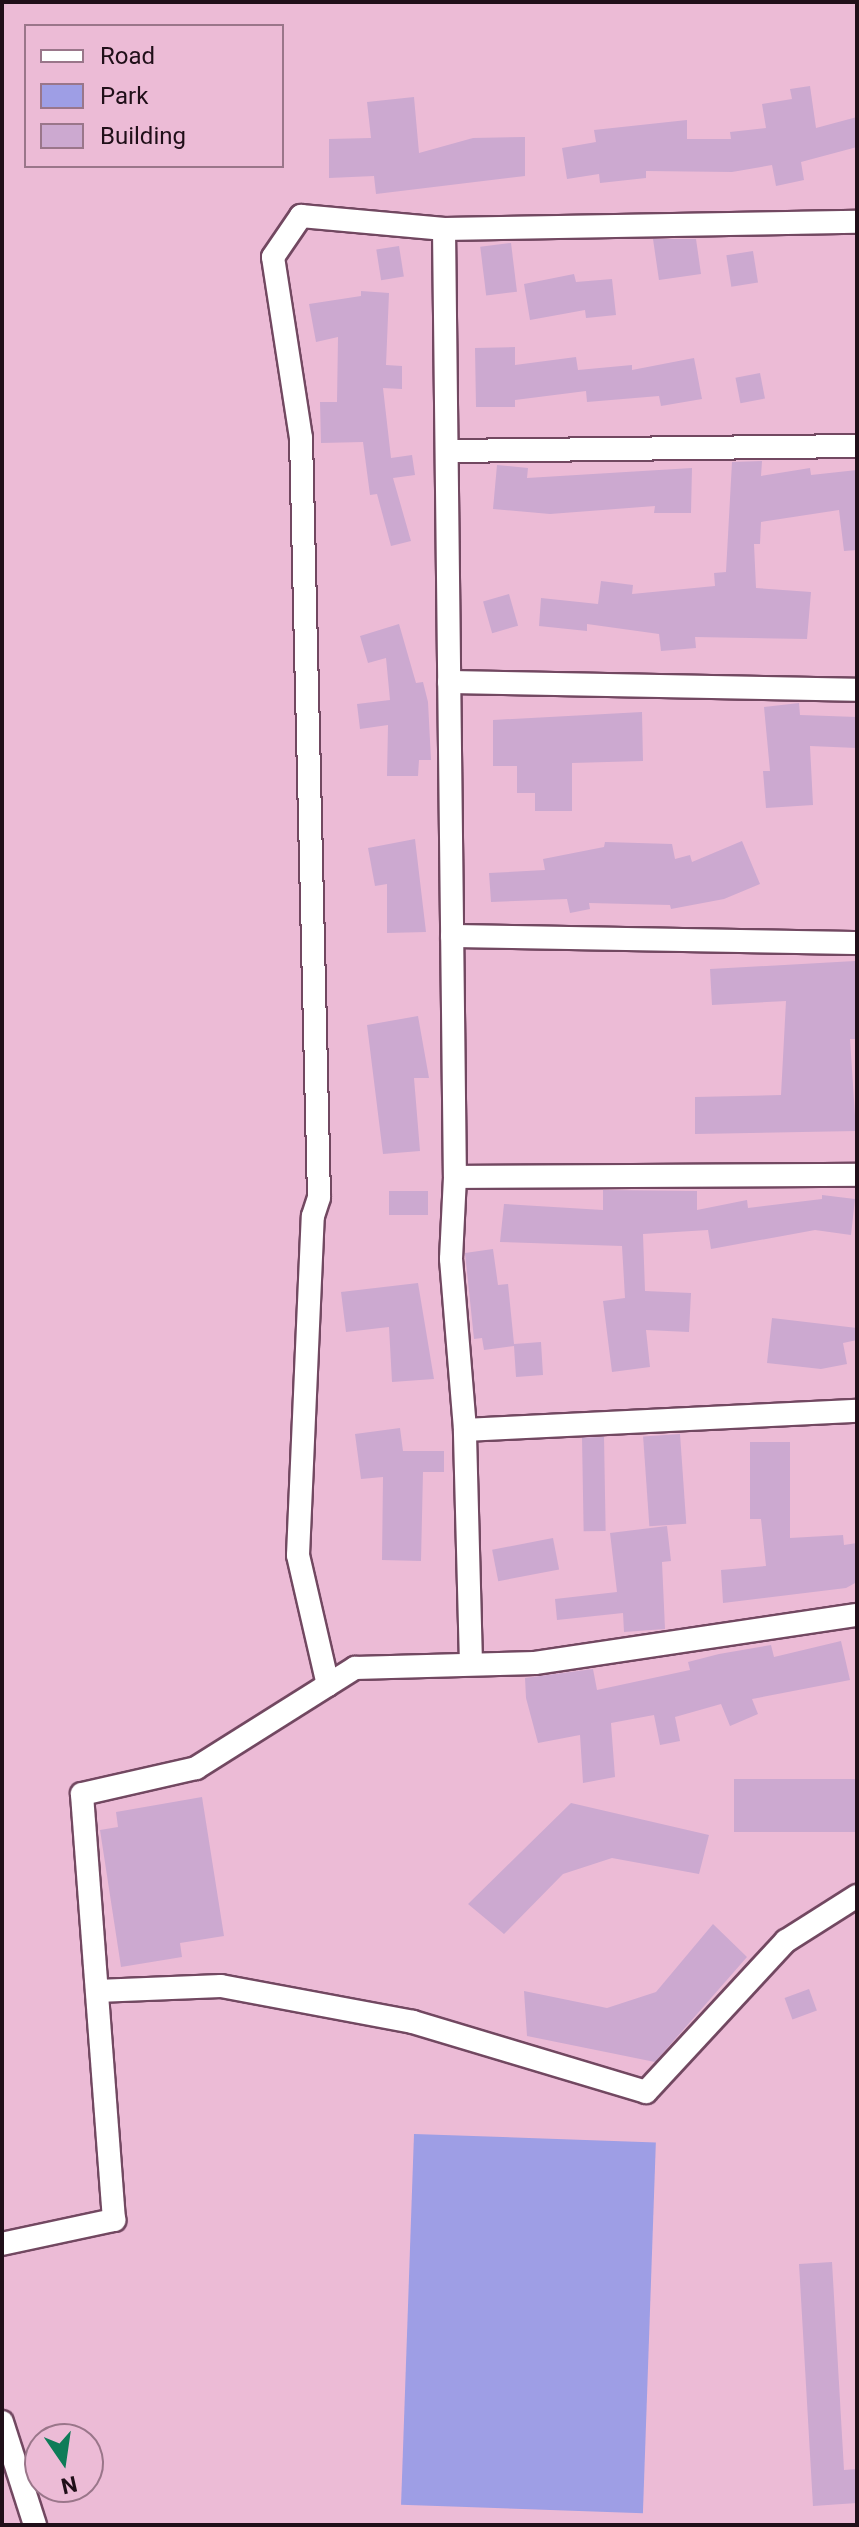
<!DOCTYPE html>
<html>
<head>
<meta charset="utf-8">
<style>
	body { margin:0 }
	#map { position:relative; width:859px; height:2527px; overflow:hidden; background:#ecbbd6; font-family:Roboto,sans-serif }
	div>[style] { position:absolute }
	.green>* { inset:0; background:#9e9ee5; transform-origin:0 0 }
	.building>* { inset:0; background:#cca9d0; transform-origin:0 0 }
	.roads { filter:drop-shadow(2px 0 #724861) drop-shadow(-2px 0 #724861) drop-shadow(0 2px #724861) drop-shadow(0 -2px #724861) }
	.minor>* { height:22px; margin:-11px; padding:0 11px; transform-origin:11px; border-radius:11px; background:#fff }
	span { translate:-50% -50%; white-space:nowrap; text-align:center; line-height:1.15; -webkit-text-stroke:6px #ecbbd6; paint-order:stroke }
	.frame { position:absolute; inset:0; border:4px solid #200f19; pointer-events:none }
	.legend { position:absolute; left:24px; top:24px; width:260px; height:144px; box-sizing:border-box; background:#ecbbd6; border:2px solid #9a768a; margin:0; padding:10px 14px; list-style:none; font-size:24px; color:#200f19 }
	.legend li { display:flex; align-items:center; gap:16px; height:40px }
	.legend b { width:40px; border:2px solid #9a768a }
	.north { position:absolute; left:24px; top:2423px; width:80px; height:80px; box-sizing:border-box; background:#ecbbd6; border:2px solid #9a768a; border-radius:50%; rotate:167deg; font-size:22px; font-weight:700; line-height:32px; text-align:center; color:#200f19 }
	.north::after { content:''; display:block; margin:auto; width:28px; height:36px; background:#0e7c58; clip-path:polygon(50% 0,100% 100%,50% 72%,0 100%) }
</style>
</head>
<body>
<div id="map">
	<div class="green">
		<i style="left:414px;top:2134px;width:242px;height:371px;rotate:2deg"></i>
	</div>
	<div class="building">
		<i style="clip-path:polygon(810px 86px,816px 128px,857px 117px,857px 147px,801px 162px,804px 180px,776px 186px,772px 165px,732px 172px,646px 171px,646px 178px,600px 183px,599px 174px,567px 179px,562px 148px,596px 142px,594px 130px,687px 120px,687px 139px,731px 139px,730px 132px,766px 128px,762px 104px,792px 99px,790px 89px)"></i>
		<i style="clip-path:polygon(414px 97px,419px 153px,473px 138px,525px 137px,525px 176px,376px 194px,374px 176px,329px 178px,329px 139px,371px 138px,367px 102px)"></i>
		<i style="clip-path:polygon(653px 239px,696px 239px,701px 274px,659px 280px)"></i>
		<i style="left:511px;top:243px;width:49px;height:31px;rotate:83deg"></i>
		<i style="left:399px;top:246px;width:31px;height:23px;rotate:81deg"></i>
		<i style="left:753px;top:251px;width:32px;height:27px;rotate:81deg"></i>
		<i style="clip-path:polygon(574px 274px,576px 282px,612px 279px,616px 315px,586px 318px,585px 310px,530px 320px,524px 284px)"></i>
		<i style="clip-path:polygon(361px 291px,389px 293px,386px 365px,402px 366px,402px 389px,383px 388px,391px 458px,412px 455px,415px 475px,393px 478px,411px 541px,391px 546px,377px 494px,370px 495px,363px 442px,321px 443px,320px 402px,337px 402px,338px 337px,316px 342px,309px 304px,361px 296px)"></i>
		<i style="clip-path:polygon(515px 347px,515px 365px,576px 357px,578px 370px,632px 365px,632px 370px,694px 358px,702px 399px,661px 406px,659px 396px,587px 402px,586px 391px,515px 400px,515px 407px,476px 407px,475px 348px)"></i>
		<i style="left:760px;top:373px;width:26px;height:25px;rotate:79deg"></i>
		<i style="clip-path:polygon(762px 461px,761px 476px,810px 468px,811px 475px,857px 470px,857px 550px,844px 551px,839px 510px,761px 522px,760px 544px,754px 544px,756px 588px,811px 592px,807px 639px,695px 637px,696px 648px,661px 651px,659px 634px,587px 624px,587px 631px,539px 626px,541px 598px,598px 604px,601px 581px,633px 585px,632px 594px,715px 586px,714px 573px,726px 572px,732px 462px)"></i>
		<i style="clip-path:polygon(497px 465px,528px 468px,527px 478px,692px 468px,691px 513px,654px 513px,655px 506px,550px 514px,493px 509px)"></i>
		<i style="left:509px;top:594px;width:33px;height:27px;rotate:74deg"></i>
		<i style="clip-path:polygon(399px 624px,416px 683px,423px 682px,428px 702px,431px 760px,419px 760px,418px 776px,387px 776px,388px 725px,360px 729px,357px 704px,390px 700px,386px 658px,368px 663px,360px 636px)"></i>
		<i style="clip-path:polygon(799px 703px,800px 715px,857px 717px,857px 748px,810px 746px,813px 805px,766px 808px,763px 771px,770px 771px,764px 707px)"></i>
		<i style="clip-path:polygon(642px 712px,643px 761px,572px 763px,572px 811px,535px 811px,535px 793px,517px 793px,517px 766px,493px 766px,493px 720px)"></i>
		<i style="clip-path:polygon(415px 839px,426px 932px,387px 933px,387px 884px,375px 886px,368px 848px)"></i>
		<i style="clip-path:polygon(742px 841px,760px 884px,724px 899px,671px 909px,670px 905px,589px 903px,590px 909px,570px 913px,567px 899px,491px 902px,489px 873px,545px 870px,543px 859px,604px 847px,605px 842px,672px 844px,675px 859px,690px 855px,692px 862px)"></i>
		<i style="clip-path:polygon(855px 961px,857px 1039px,850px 1039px,856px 1131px,695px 1134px,695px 1097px,781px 1095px,786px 1001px,712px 1005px,710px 969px)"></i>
		<i style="clip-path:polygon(418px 1016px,429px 1078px,414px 1078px,420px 1151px,383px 1154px,367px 1025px)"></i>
		<i style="clip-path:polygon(603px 1190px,697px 1191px,697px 1210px,747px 1200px,748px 1208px,822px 1199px,822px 1195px,855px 1199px,851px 1235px,815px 1230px,711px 1249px,708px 1230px,643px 1234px,645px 1291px,691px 1293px,689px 1332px,646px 1330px,650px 1367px,612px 1372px,603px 1301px,625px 1298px,622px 1246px,500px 1242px,504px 1204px,603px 1210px)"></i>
		<i style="left:389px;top:1191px;width:39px;height:24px"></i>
		<i style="clip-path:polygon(493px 1249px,498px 1285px,508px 1284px,514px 1344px,541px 1342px,543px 1375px,516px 1377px,514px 1346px,484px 1350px,482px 1338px,474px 1339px,465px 1253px)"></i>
		<i style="clip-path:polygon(418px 1283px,434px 1379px,392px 1382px,389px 1327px,346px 1332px,341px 1292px)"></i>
		<i style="clip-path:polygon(772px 1318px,857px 1328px,857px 1340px,843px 1343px,847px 1364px,821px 1369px,767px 1363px)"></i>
		<i style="clip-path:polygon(400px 1428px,403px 1451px,444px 1451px,444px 1472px,423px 1472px,421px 1561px,382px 1560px,383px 1477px,361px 1479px,355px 1434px)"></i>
		<i style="left:680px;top:1434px;width:90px;height:37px;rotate:86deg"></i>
		<i style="left:604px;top:1437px;width:94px;height:22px;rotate:89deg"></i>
		<i style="clip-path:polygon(750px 1442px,790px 1442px,790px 1538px,843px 1535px,844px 1545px,857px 1543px,857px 1582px,846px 1588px,723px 1603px,721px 1570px,766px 1566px,761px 1519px,750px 1519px)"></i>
		<i style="clip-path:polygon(667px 1526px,671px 1561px,662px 1562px,665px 1629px,624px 1632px,623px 1613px,557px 1620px,555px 1599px,617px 1592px,610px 1533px)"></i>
		<i style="left:553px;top:1538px;width:32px;height:62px;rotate:79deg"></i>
		<i style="clip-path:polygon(841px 1641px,850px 1680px,752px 1699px,758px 1714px,730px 1726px,721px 1704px,675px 1717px,680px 1741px,660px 1745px,654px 1715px,611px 1723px,615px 1777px,583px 1783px,580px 1735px,538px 1743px,526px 1698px,525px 1678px,593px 1669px,597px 1690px,690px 1670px,688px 1662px,719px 1654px,771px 1645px,774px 1657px)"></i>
		<i style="left:857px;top:1779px;width:53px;height:123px;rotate:90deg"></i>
		<i style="clip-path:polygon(202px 1797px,224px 1936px,180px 1943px,182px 1957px,121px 1967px,100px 1830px,118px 1827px,116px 1812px)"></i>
		<i style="clip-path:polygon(571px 1803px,709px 1835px,699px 1874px,612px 1858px,563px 1874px,504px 1934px,468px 1904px)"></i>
		<i style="clip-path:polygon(713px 1924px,747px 1957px,655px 2062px,527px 2036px,524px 1991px,607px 2008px,656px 1992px)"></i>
		<i style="left:809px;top:1989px;width:23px;height:26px;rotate:70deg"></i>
		<i style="clip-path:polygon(832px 2262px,844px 2470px,857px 2469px,857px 2503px,813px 2506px,799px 2264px)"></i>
	</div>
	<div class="roads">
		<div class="minor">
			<i style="left:444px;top:229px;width:948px;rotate:89.34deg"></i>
			<i style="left:455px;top:1177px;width:82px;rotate:92.8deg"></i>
			<i style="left:451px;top:1259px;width:172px;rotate:85.3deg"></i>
			<i style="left:448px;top:451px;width:409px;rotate:-0.7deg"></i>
			<i style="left:449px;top:682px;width:408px;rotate:1.1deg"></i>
			<i style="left:452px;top:936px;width:405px;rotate:1deg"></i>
			<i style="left:455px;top:1177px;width:402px;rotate:-0.3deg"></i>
			<i style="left:471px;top:1664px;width:234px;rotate:-91.5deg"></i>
			<i style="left:465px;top:1430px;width:392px;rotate:-2.8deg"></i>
			<i style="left:328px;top:1685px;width:133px;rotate:-103deg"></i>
			<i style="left:298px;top:1555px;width:339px;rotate:-87.5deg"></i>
			<i style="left:313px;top:1216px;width:20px;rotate:-72deg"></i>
			<i style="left:319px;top:1197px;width:759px;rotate:-91.36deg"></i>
			<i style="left:301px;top:438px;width:183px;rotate:-98.8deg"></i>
			<i style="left:273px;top:257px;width:50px;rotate:-55.7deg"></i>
			<i style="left:301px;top:216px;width:144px;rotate:5.2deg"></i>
			<i style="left:444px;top:229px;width:413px;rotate:-1deg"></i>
			<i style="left:97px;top:1991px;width:124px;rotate:-2.3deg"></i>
			<i style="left:221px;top:1986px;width:195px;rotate:10.6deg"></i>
			<i style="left:413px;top:2022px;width:243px;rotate:16.7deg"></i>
			<i style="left:646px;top:2092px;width:206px;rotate:-47.2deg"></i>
			<i style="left:786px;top:1941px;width:84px;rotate:-32.4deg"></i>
			<i style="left:2px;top:2244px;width:115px;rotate:-12.1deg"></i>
			<i style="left:114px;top:2220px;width:427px;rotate:-94.3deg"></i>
			<i style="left:82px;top:1794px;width:117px;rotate:-12.8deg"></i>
			<i style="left:196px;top:1768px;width:188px;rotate:-32.2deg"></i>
			<i style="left:355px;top:1668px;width:180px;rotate:-1.6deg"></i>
			<i style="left:535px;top:1663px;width:326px;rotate:-8.5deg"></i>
			<i style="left:2px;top:2422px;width:108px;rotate:72.2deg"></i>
		</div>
	</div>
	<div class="frame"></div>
	<ul class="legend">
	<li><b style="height:10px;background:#fff"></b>Road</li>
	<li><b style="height:22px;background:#9e9ee5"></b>Park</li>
	<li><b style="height:22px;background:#cca9d0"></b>Building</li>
	</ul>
	<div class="north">N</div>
</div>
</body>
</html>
